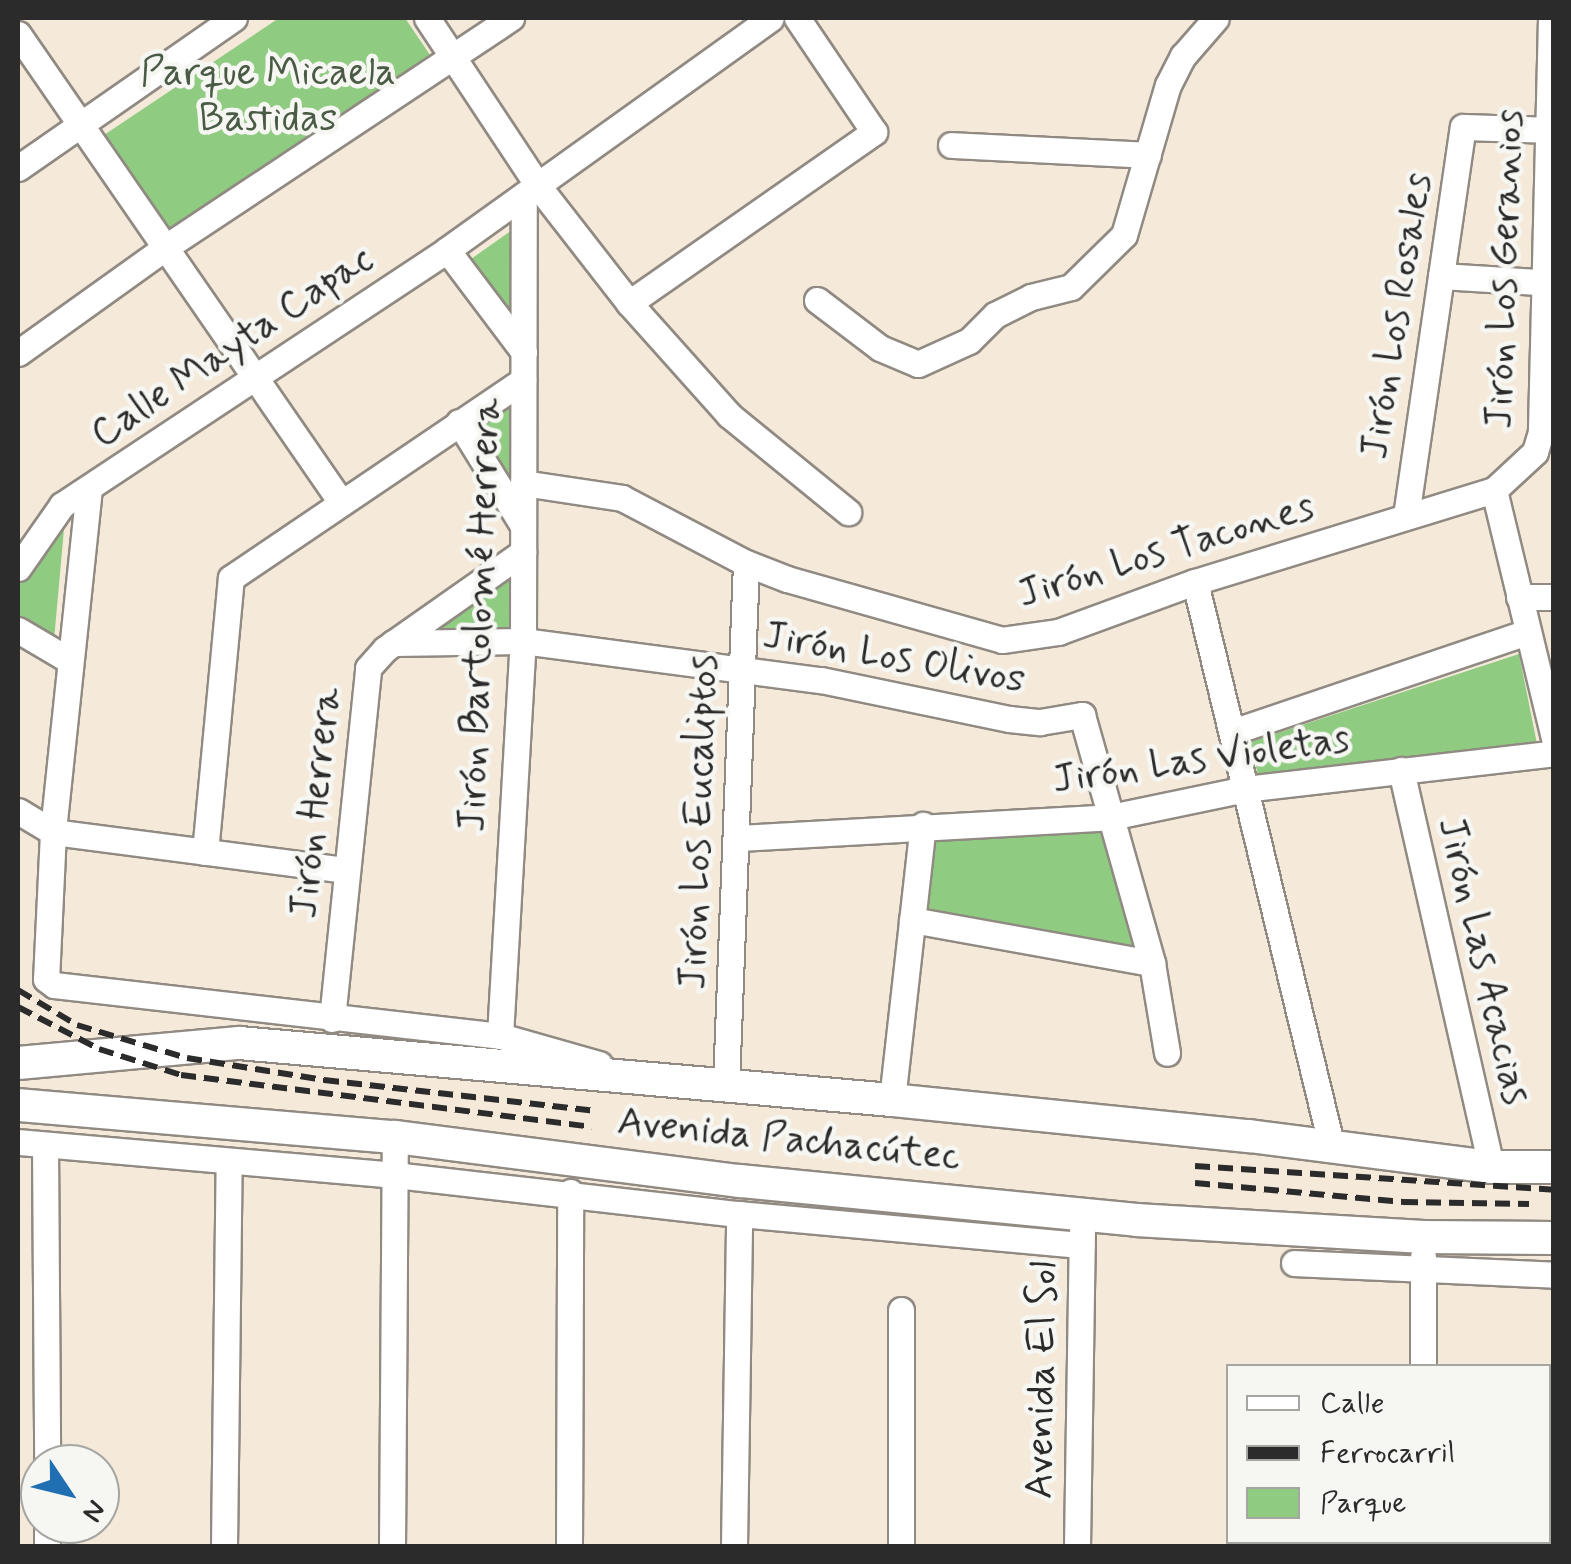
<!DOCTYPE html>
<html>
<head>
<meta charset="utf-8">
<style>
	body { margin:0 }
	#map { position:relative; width:1571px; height:1564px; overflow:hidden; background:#f5e9da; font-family:Mynerve,sans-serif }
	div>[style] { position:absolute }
	.green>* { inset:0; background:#8fcb80 }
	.roads { filter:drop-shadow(2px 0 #908a82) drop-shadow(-2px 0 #908a82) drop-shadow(0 2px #908a82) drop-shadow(0 -2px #908a82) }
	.minor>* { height:25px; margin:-12.5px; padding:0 12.5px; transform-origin:12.5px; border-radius:12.5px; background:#fff }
	.major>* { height:32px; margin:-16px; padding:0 16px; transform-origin:16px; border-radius:16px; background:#fff }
	.rail>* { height:6px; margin-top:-3px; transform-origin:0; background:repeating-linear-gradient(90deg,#2b2b2b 0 15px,transparent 0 23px) }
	span { translate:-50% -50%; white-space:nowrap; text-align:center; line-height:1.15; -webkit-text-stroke:9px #f6f6f2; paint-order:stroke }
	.park-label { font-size:40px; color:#495b44 }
	.street-label { font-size:40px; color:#2b2b2b }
	.frame { position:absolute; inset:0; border:20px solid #2b2b2b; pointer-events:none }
	.legend { position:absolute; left:1226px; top:1364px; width:325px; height:180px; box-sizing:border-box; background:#f6f6f2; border:2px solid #a5a5a2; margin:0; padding:12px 18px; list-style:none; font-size:30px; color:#2b2b2b }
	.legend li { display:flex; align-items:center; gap:20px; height:50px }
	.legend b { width:50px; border:2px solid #a5a5a2 }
	.north { position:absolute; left:20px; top:1444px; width:100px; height:100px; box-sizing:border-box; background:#f6f6f2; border:2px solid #a5a5a2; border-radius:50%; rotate:125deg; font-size:28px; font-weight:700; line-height:40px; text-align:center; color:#2b2b2b }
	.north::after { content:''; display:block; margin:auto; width:35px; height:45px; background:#1f6fb2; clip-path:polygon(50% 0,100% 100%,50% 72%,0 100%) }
</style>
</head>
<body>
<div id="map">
	<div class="green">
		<i style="clip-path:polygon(279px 18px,405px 18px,432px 58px,170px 234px,104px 135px)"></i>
		<i style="clip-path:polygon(515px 228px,510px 318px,471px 259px)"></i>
		<i style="clip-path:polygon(515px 402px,515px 488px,471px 426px)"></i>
		<i style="clip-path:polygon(61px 527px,64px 529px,54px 640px,18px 623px,18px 584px,52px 533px)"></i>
		<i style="clip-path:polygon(511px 574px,512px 627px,420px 635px)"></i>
		<i style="clip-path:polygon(1519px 654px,1538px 749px,1258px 775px,1250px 742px)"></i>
		<i style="clip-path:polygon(1104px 829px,1141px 954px,921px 913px,931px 834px)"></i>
	</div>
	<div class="roads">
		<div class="minor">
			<i style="left:427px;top:18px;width:201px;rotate:56.5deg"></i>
			<i style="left:538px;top:186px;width:148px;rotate:52.1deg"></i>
			<i style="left:629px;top:303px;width:150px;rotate:48.2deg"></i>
			<i style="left:729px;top:415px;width:154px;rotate:39.2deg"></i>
			<i style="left:1551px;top:18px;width:414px;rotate:91.4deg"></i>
			<i style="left:1541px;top:432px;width:21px;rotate:107deg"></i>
			<i style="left:1535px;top:452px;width:56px;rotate:137.2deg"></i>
			<i style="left:1494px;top:490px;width:255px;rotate:76.4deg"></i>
			<i style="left:18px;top:34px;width:569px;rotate:55.39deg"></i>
			<i style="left:951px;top:145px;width:197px;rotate:2.9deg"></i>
			<i style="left:18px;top:168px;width:263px;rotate:-34.8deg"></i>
			<i style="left:447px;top:250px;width:128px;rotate:53deg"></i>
			<i style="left:1441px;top:276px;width:113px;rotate:3.5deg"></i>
			<i style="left:817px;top:300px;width:79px;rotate:37.3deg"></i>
			<i style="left:880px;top:348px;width:41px;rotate:22.8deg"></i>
			<i style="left:918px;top:364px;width:56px;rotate:-24.3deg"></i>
			<i style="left:969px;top:341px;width:37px;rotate:-45deg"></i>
			<i style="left:995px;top:315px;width:40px;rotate:-26.6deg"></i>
			<i style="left:1031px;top:297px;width:41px;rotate:-14deg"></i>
			<i style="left:1071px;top:287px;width:74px;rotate:-44.5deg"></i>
			<i style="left:1124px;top:235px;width:156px;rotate:-73.7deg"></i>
			<i style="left:1168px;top:85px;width:33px;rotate:-63deg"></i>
			<i style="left:1183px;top:56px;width:50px;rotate:-49deg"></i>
			<i style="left:629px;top:303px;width:299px;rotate:-34.9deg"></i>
			<i style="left:874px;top:132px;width:138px;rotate:-124deg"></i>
			<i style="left:18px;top:353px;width:178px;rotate:-35.6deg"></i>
			<i style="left:163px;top:249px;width:418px;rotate:-33.6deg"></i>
			<i style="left:459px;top:422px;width:120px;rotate:58.3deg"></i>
			<i style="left:523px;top:483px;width:100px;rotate:8.6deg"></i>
			<i style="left:622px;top:498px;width:140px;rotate:27.7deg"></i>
			<i style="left:746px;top:563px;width:44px;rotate:21.3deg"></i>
			<i style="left:787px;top:579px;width:223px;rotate:15.8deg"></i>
			<i style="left:1002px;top:640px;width:57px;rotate:-8.1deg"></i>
			<i style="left:1058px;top:632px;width:146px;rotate:-20.1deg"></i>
			<i style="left:1195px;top:582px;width:313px;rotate:-17.1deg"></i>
			<i style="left:89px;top:488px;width:346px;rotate:96deg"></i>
			<i style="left:53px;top:832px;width:147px;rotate:92.7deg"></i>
			<i style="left:46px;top:979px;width:10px;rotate:37deg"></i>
			<i style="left:54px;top:985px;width:449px;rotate:6.5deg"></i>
			<i style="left:500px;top:1036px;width:103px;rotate:15.8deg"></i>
			<i style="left:1406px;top:516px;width:393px;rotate:-81.7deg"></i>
			<i style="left:1463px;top:127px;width:91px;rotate:1.9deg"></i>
			<i style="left:18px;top:568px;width:77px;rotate:-55.1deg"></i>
			<i style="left:62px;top:505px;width:462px;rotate:-33.5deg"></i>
			<i style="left:447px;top:250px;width:398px;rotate:-35.6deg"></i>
			<i style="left:1195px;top:582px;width:582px;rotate:76.39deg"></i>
			<i style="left:1519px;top:597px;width:35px"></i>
			<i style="left:18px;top:630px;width:59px;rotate:30.5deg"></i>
			<i style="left:393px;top:643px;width:130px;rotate:-0.9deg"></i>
			<i style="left:523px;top:641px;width:301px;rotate:7.5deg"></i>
			<i style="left:821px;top:680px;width:192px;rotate:11.7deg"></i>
			<i style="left:1009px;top:719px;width:31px;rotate:6deg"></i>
			<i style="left:1040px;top:722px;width:43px;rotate:-9.5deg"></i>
			<i style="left:1082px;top:715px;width:258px;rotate:74.2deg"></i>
			<i style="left:1152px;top:963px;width:91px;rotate:80.5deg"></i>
			<i style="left:1232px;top:732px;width:311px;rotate:-18.7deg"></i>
			<i style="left:1401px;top:770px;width:407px;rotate:77.2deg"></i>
			<i style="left:18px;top:811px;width:41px;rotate:31deg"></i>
			<i style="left:53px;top:832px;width:295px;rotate:7.4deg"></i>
			<i style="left:738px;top:838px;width:374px;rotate:-3.2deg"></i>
			<i style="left:1111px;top:817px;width:137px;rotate:-11.8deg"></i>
			<i style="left:1245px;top:789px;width:311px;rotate:-6.6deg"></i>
			<i style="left:205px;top:852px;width:275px;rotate:-84.6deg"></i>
			<i style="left:231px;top:578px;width:353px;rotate:-34.1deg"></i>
			<i style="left:912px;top:920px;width:244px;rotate:10.2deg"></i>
			<i style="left:332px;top:1019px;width:353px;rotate:-84.1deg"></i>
			<i style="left:368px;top:668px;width:25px;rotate:-48deg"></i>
			<i style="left:385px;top:649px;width:169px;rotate:-35.1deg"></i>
			<i style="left:500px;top:1036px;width:396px;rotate:-86.7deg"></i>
			<i style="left:523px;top:641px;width:446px;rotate:-89.9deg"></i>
			<i style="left:726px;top:1084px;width:521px;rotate:-87.8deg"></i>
			<i style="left:892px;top:1100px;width:277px;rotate:-83.6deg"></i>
			<i style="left:18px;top:1142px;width:378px;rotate:5deg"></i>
			<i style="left:395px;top:1175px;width:346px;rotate:6.5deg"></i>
			<i style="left:739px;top:1214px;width:344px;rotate:5.2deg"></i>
			<i style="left:45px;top:1145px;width:319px;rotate:89.6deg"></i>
			<i style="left:1423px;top:1257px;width:109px;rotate:90deg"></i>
			<i style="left:1294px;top:1263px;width:260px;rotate:2.6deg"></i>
			<i style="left:901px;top:1310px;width:236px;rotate:90deg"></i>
			<i style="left:47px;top:1524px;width:22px;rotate:90deg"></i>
			<i style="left:1423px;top:1542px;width:4px;rotate:90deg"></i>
			<i style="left:224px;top:1546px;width:385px;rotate:-89.3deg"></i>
			<i style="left:392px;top:1546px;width:409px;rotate:-89.6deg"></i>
			<i style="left:569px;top:1546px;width:354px;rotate:-89.8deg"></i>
			<i style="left:734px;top:1546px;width:332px;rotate:-89.1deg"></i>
			<i style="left:1077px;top:1546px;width:314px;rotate:-89.1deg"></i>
		</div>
		<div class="major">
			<i style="left:18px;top:1063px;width:222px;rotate:-5.2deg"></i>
			<i style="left:239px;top:1043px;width:655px;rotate:4.99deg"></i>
			<i style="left:892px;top:1100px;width:359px;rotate:5.8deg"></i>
			<i style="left:1249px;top:1136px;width:244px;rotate:7.3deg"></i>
			<i style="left:1491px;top:1167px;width:63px"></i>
			<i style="left:18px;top:1105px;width:378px;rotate:4.9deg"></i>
			<i style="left:395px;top:1137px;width:348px;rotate:7.3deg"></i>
			<i style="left:740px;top:1181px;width:398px;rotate:5.6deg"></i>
			<i style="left:1136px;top:1220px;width:288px;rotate:3.4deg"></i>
			<i style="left:1423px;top:1237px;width:131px;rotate:0.4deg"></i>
		</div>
	</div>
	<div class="rail">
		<i style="left:18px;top:990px;width:69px;rotate:30.7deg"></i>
		<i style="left:77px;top:1025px;width:115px;rotate:16.7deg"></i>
		<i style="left:187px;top:1058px;width:139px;rotate:9.1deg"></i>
		<i style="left:324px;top:1080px;width:274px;rotate:6.5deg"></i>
		<i style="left:18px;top:1007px;width:91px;rotate:27.4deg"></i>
		<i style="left:99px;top:1049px;width:86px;rotate:17.6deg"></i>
		<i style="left:181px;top:1075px;width:414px;rotate:7.2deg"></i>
		<i style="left:1195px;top:1166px;width:360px;rotate:3.8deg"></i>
		<i style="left:1195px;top:1183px;width:209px;rotate:5.2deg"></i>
		<i style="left:1403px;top:1202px;width:126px;rotate:0.9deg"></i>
	</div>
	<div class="park-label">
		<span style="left:268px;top:96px">Parque Micaela<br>Bastidas</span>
	</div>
	<div class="street-label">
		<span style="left:1505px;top:269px;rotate:-88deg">Jirón Los Geranios</span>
		<span style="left:1397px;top:316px;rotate:-81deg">Jirón Los Rosales</span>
		<span style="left:232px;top:347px;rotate:-34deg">Calle Mayta Capac</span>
		<span style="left:1166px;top:551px;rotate:-17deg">Jirón Los Tacones</span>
		<span style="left:480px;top:615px;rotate:-88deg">Jirón Bartolomé Herrera</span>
		<span style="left:894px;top:658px;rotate:10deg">Jirón Los Olivos</span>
		<span style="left:1201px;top:760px;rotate:-8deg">Jirón Las Violetas</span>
		<span style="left:316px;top:803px;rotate:-84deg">Jirón Herrera</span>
		<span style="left:699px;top:822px;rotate:-88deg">Jirón Los Eucaliptos</span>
		<span style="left:1483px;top:961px;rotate:77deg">Jirón Las Acacias</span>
		<span style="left:789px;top:1140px;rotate:6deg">Avenida Pachacútec</span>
		<span style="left:1042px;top:1380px;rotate:-89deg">Avenida El Sol</span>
	</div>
	<div class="frame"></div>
	<ul class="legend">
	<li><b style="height:12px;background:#fff"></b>Calle</li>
	<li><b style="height:12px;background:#2b2b2b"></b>Ferrocarril</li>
	<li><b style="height:28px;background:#8fcb80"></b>Parque</li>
	</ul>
	<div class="north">N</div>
</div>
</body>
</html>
